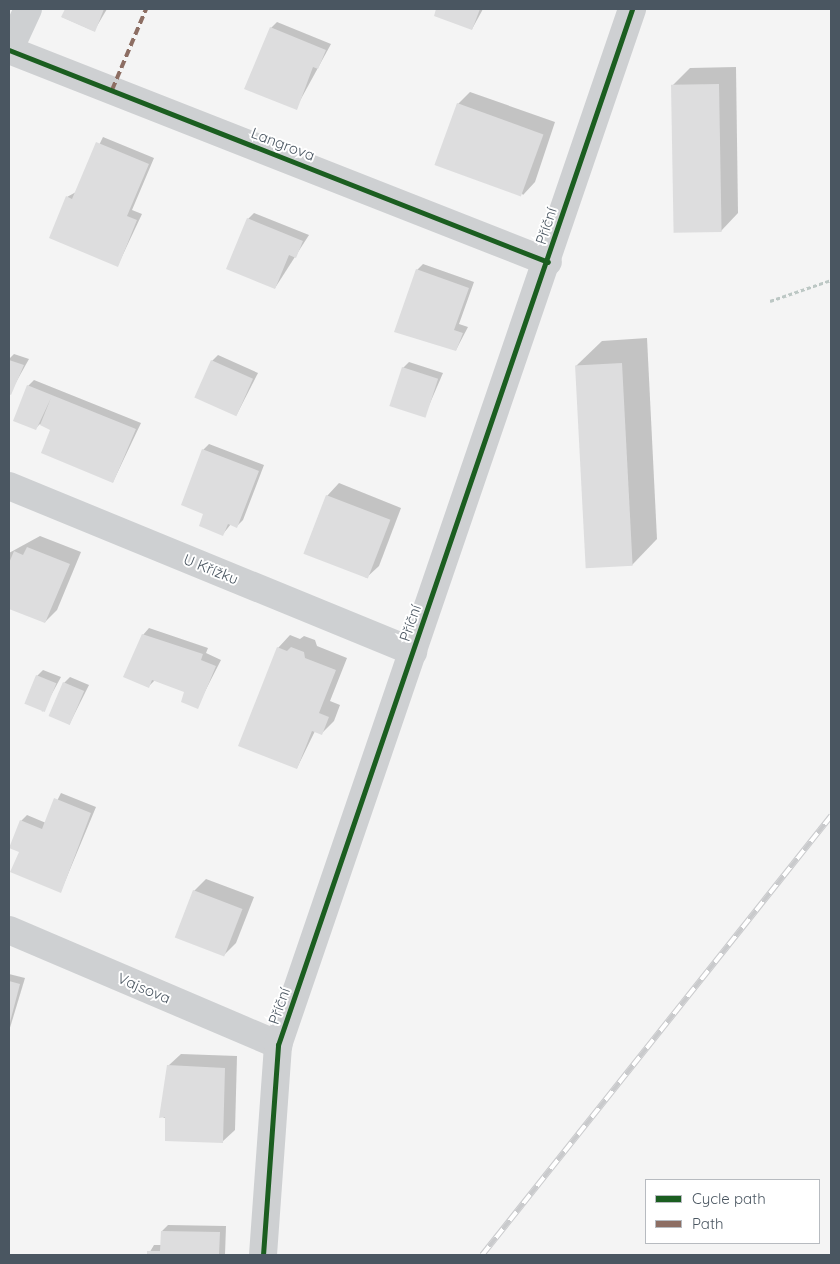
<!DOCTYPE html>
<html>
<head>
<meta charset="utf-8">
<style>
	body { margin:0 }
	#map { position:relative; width:840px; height:1264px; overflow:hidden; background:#f4f4f4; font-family:Quicksand,sans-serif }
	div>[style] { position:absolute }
	.shadow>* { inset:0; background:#0003 }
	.building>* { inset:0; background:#ddddde; transform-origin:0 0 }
	.path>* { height:3px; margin-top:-1.5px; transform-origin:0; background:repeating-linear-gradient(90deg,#bcc7c4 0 4px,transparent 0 6.5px) }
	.minor>* { height:28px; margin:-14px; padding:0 14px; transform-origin:14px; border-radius:14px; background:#ced0d2 }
	.rail>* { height:5.5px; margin-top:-2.75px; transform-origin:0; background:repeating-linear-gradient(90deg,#fff 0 11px,#c9cacc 0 22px); box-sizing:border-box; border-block:1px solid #c9cacc }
	.quiet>* { height:4px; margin-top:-2px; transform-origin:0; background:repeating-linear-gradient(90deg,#8d6e63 0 8px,transparent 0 12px) }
	.cycleway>* { height:5px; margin:-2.5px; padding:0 2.5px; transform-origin:2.5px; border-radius:2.5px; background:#1b5e20 }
	span { translate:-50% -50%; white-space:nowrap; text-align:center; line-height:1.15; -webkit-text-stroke:4px #fff; paint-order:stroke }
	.street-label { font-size:15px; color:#4a5661 }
	.frame { position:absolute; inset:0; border:10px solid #4a5661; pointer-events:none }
	.legend { position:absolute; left:645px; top:1179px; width:175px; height:65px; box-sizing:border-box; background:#fff; border:1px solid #b7bbc0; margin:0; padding:6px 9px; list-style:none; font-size:15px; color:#4a5661 }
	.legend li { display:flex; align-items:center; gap:10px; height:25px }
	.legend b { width:25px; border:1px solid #b7bbc0 }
</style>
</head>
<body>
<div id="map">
	<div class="shadow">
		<i style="clip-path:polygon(66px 9px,107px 9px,94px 31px,62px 17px)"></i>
		<i style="clip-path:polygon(438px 9px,483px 9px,472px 29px,435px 15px)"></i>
		<i style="clip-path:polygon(277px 22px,331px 44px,296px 108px,271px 28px)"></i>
		<i style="clip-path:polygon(736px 67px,738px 213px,721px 231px,673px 85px,690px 68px)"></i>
		<i style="clip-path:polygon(470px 92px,555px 122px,535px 182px,523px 195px,458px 104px)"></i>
		<i style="clip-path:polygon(103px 137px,154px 158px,132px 210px,142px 214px,118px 265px,67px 197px,76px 192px)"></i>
		<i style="clip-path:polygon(254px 213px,309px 235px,275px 288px,248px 219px)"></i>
		<i style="clip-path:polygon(423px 264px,474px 282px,459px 324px,468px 327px,456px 350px,417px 270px)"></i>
		<i style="clip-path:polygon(647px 338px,657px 539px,632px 565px,576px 366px,602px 341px)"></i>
		<i style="clip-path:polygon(14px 354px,29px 359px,10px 393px,9px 359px)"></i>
		<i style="clip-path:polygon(218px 355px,258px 373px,237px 414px,212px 361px)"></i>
		<i style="clip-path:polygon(409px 362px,443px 373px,424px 417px,403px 368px)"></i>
		<i style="clip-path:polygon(34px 380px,141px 423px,113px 482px,52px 429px,40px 424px,36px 428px,28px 386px)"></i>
		<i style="clip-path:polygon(209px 444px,264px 465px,243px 520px,237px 526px,231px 524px,223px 534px,204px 513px,203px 450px)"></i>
		<i style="clip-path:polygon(339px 483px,401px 508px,379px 566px,366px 578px,327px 496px)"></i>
		<i style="clip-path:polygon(40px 536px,81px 552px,57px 610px,45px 622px,9px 607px,9px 553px)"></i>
		<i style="clip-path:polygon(149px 628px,208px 648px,206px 653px,221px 660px,197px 707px,186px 692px,155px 680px,149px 686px,143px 635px)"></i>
		<i style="clip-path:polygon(290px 635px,300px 639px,304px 636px,315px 640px,317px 646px,347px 658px,330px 701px,340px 705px,334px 721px,322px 733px,315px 731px,297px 768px,278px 648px)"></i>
		<i style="clip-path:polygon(43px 670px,61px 677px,42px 712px,37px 676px)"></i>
		<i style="clip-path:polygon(70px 677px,89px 685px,69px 725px,64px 683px)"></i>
		<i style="clip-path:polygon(61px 793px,96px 807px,61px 891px,20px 851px,21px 821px,27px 815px,46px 823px)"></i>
		<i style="clip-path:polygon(206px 879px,254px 897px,236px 943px,224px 955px,194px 891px)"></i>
		<i style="clip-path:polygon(9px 974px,25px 978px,9px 1031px)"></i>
		<i style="clip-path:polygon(181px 1054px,237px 1056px,235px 1130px,222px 1142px,160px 1116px,168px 1066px)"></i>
		<i style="clip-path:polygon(168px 1225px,226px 1226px,225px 1255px,148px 1255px,154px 1245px,162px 1245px,162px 1231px)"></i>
	</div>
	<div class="building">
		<i style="clip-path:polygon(65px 9px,104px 9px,95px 32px,61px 17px)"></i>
		<i style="clip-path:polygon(436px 9px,480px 9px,472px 30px,434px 16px)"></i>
		<i style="clip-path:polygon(270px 27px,326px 50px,318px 69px,313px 67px,297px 110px,244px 89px)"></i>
		<i style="left:719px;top:84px;width:148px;height:48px;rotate:89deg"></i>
		<i style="left:457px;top:103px;width:92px;height:66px;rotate:20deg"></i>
		<i style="clip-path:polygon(96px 142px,149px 164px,127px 216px,137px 220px,118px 267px,49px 238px,66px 196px,72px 199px)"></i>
		<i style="clip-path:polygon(247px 218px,303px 241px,296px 258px,289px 255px,275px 289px,226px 269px)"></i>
		<i style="clip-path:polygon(416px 269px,469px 288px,454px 330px,463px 333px,456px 351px,394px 332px)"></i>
		<i style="clip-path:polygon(9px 360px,24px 365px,11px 395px,9px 394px)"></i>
		<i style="left:211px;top:360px;width:46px;height:41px;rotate:24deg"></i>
		<i style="left:622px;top:363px;width:203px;height:47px;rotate:87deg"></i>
		<i style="left:402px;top:367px;width:38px;height:41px;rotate:18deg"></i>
		<i style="clip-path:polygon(27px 385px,136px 429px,113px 483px,41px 453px,50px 430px,40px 425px,51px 398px,36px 430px,13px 421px)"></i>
		<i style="clip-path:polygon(202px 449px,259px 471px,237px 528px,228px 524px,223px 536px,199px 526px,203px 514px,181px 505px)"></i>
		<i style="left:326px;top:495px;width:69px;height:63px;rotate:21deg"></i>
		<i style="clip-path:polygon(27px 547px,70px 564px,45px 623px,9px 609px,9px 563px,14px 551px,23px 555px)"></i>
		<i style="clip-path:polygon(142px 634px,203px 654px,201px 660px,216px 666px,198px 709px,181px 702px,184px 692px,152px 680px,149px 688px,123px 677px)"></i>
		<i style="clip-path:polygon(277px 647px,287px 651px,291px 647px,304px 652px,305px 658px,336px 670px,319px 713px,329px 717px,322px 735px,312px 731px,297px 769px,238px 746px)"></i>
		<i style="left:36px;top:675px;width:22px;height:31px;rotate:22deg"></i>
		<i style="left:63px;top:682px;width:23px;height:37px;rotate:23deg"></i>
		<i style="clip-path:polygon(54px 798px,91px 813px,61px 893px,10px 872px,19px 852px,9px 848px,20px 820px,42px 829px)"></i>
		<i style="left:193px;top:890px;width:53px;height:51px;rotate:21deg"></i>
		<i style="clip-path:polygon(9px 981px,20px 984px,9px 1026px)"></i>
		<i style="clip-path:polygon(167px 1065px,225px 1068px,223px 1143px,165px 1141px,165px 1117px,159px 1118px)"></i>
		<i style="clip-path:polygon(161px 1231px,220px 1232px,219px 1255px,147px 1255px,147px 1251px,160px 1251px)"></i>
	</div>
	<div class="path">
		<i style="left:770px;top:301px;width:65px;rotate:-19deg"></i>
	</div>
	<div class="minor">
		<i style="left:9px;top:50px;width:579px;rotate:21.47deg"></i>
		<i style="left:9px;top:50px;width:45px;rotate:-65.1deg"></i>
		<i style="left:9px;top:486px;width:437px;rotate:22.3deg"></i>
		<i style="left:9px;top:930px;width:293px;rotate:23.1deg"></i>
		<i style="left:263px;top:1255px;width:211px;rotate:-85.9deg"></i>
		<i style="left:278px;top:1045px;width:1095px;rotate:-71.13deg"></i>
	</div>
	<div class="rail">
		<i style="left:482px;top:1255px;width:561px;rotate:-51.52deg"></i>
	</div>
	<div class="quiet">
		<i style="left:112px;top:90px;width:88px;rotate:-67.2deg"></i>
	</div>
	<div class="cycleway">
		<i style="left:9px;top:50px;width:579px;rotate:21.47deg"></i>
		<i style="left:263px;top:1255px;width:211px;rotate:-85.9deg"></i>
		<i style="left:278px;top:1045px;width:1095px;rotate:-71.13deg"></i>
	</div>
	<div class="street-label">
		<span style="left:283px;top:144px;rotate:21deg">Langrova</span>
		<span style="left:546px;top:226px;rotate:-72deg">Příční</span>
		<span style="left:211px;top:569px;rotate:22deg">U Křížku</span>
		<span style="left:410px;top:623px;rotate:-71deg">Příční</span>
		<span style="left:144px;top:988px;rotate:23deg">Vajsova</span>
		<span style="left:279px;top:1006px;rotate:-71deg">Příční</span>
	</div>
	<div class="frame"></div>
	<ul class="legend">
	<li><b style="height:6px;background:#1b5e20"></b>Cycle path</li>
	<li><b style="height:6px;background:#8d6e63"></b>Path</li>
	</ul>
</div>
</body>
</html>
